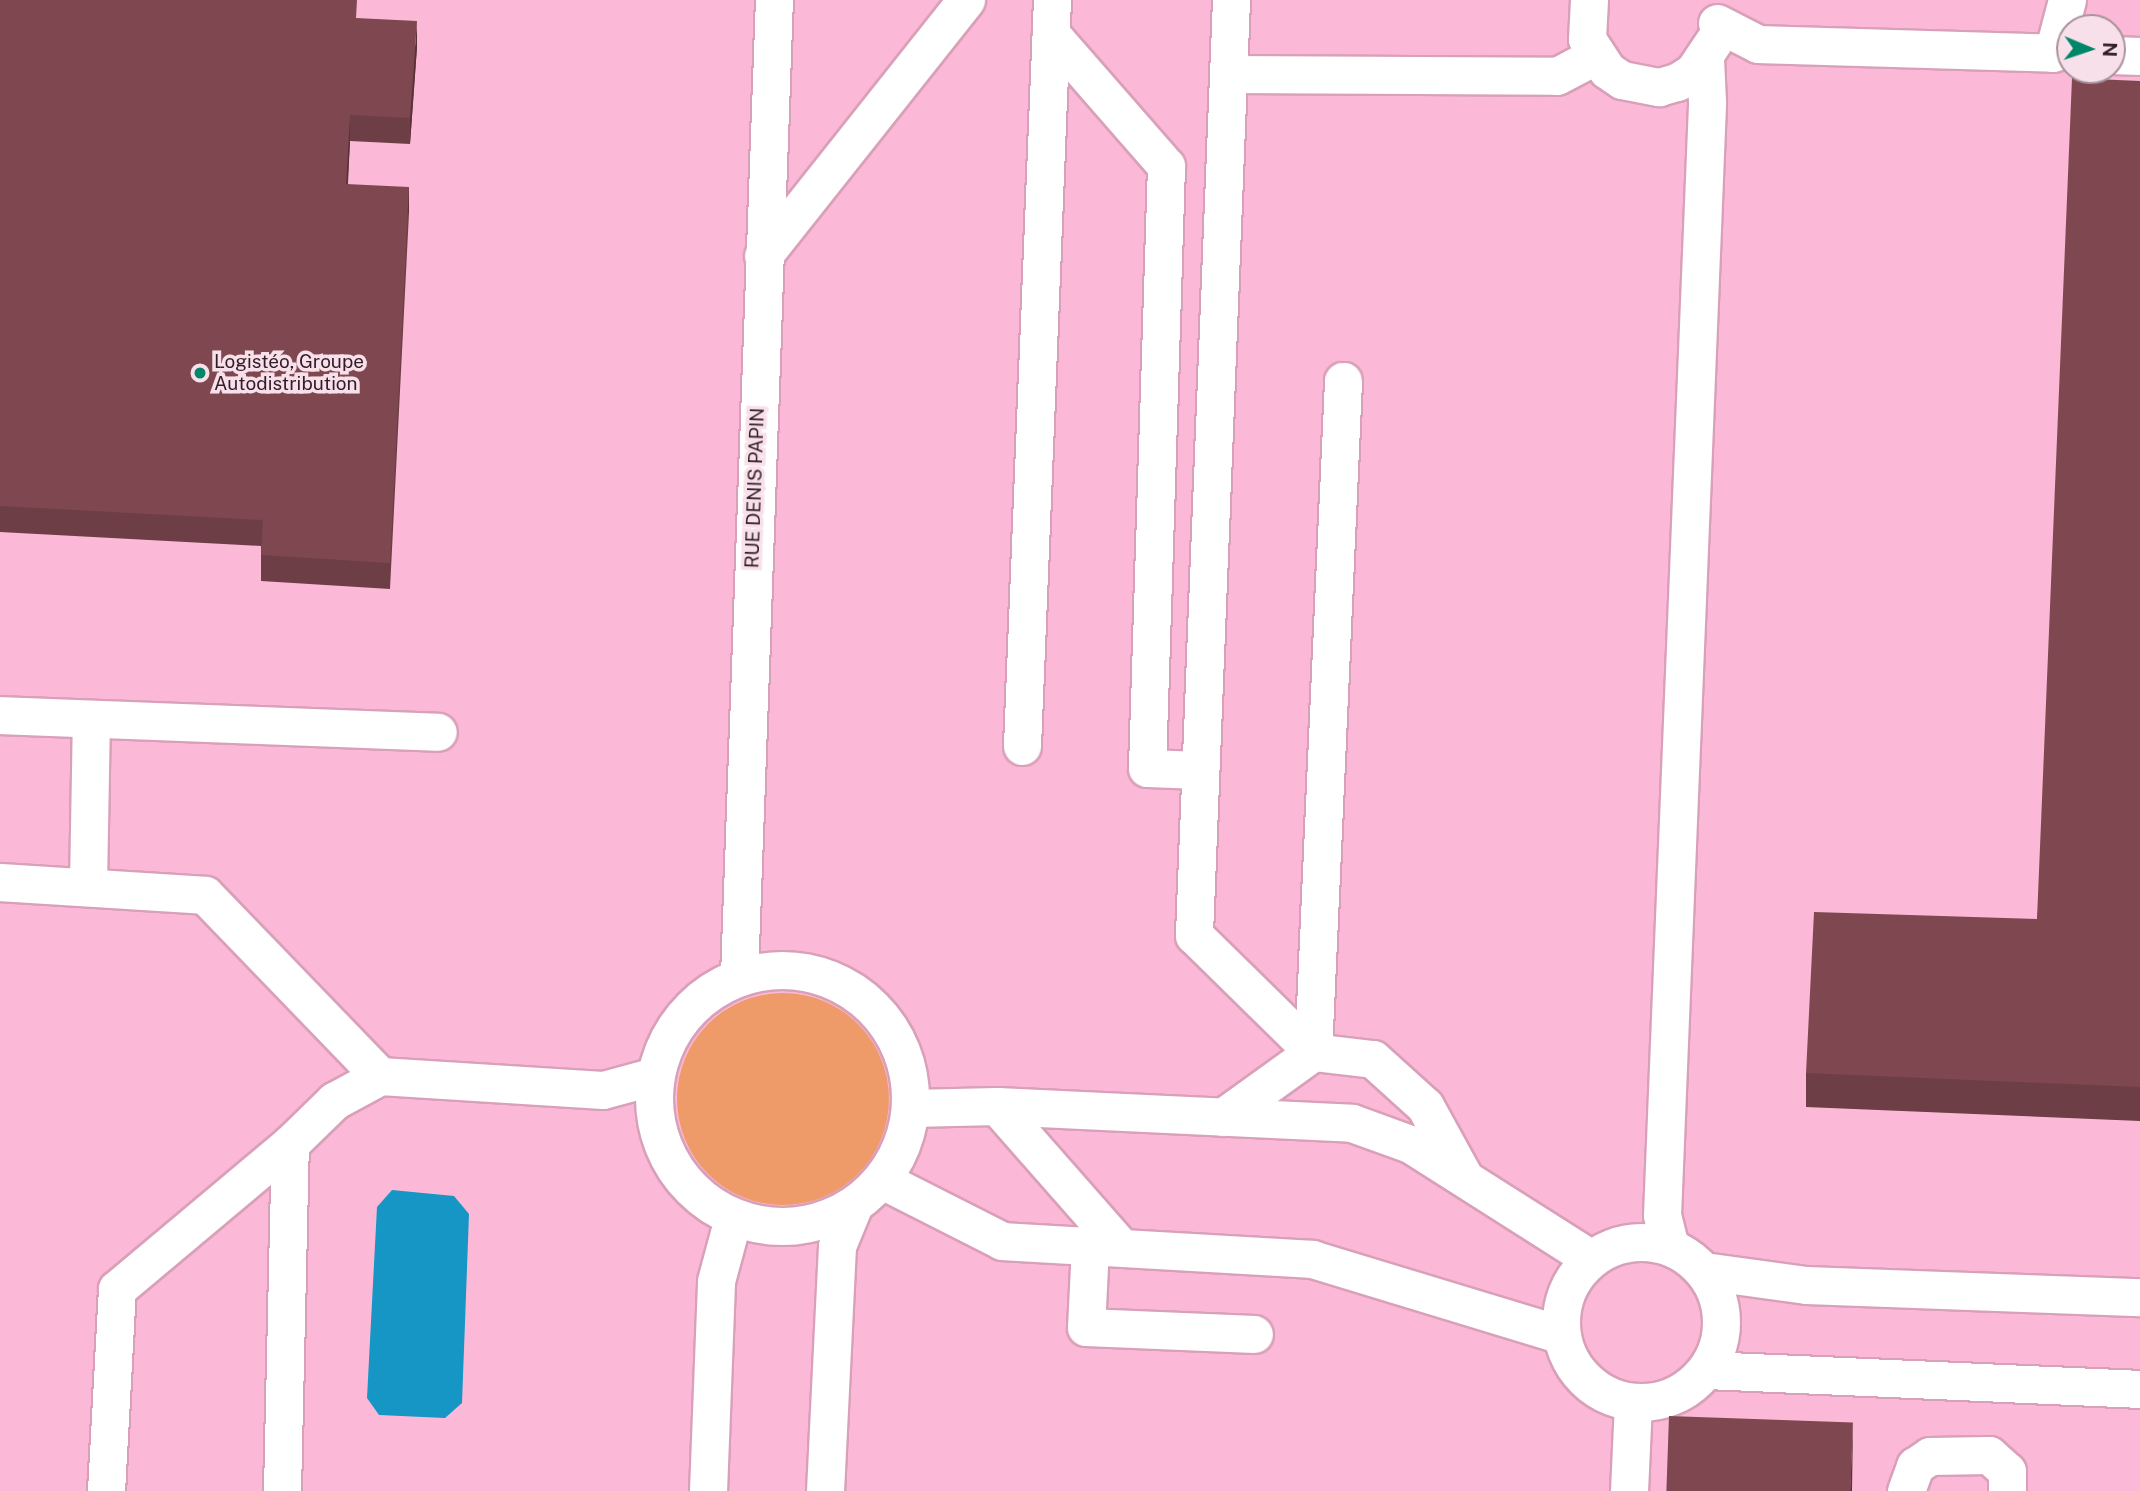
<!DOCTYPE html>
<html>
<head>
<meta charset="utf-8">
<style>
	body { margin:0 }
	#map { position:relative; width:2140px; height:1491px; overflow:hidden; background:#fbcbdf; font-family:"Public Sans",sans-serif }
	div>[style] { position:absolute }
	.built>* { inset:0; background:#fcb9d7 }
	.green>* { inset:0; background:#ef9b69 }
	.round { border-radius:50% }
	.water>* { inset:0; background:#1596c5 }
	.roads { filter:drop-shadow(2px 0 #d9a0b9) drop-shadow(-2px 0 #d9a0b9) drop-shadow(0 2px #d9a0b9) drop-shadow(0 -2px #d9a0b9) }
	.minor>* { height:37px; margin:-18.5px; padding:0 18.5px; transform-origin:18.5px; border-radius:18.5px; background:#fff }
	.minor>.ring { margin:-18.5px; padding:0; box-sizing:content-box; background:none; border:37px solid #fff; border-radius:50% }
	.wall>* { inset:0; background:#6d3e45 }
	.shaded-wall>* { inset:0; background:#593238; transform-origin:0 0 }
	.building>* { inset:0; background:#7f4850; transform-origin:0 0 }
	.dots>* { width:19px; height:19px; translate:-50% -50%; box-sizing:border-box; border:4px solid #f8e0ea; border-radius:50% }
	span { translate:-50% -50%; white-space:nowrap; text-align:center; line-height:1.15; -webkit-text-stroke:7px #f8e0ea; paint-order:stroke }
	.poi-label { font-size:19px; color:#321d27 }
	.left { translate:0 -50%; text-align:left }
	.street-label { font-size:19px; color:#321d27 }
	.north { position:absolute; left:2056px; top:14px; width:70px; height:70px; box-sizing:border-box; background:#f8e0ea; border:2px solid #a9929c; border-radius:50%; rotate:92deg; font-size:19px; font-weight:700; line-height:28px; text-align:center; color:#321d27 }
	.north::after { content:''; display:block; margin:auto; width:24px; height:32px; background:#028669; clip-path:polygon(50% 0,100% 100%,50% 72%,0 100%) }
</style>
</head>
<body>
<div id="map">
	<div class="built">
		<i style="clip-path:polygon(evenodd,0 0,2140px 0,2140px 1491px,0 1491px,0 0,2070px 28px,2112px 28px,2112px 70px,2070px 70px,2070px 28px)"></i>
	</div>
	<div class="green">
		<i class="round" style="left:677px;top:993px;width:212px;height:212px"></i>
	</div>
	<div class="water">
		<i style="clip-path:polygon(392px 1190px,454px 1196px,469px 1214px,462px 1403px,445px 1418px,379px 1415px,367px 1398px,377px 1207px)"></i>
	</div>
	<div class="roads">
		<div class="minor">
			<i style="left:1231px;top:0;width:936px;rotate:92.27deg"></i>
			<i style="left:1194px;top:935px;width:167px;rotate:44.5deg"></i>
			<i style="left:1313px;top:1052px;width:60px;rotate:6.7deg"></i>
			<i style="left:1373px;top:1059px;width:70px;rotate:42.1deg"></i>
			<i style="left:1425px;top:1106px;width:81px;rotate:61.2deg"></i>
			<i style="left:1589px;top:0;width:39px;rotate:93deg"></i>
			<i style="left:1587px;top:39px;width:37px;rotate:57deg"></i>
			<i style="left:1607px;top:70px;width:18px;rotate:34deg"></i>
			<i style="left:1622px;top:80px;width:38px;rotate:11deg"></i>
			<i style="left:1659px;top:87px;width:19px;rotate:-16deg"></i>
			<i style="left:1677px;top:82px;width:19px;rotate:-32deg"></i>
			<i style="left:1693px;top:72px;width:36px;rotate:-56deg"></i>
			<i style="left:1717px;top:23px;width:46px;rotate:27.1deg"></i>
			<i style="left:1758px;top:44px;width:295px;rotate:1.7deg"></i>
			<i style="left:2053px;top:53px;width:55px;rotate:-75.2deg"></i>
			<i style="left:1051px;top:34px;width:175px;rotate:48.9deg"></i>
			<i style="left:1166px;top:166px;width:602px;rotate:91.81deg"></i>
			<i style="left:1147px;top:768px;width:53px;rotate:2.2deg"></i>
			<i style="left:2112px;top:55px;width:28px;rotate:2deg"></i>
			<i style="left:1229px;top:74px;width:328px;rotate:0.3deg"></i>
			<i style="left:1557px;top:76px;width:43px;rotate:-27.8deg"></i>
			<i style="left:763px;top:256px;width:327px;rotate:-51.6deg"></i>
			<i style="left:0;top:715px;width:438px;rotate:2.2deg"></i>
			<i style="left:1022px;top:746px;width:747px;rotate:-87.7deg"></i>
			<i style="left:0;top:882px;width:205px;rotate:3.6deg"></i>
			<i style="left:205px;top:895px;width:252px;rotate:46deg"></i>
			<i style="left:380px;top:1076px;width:223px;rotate:3.6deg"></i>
			<i style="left:603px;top:1090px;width:54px;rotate:-15.1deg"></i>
			<i style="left:88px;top:886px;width:167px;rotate:-89deg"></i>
			<i class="ring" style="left:654px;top:970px;width:219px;height:219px"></i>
			<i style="left:739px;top:976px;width:977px;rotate:-87.95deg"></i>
			<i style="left:1313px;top:1052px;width:672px;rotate:-87.44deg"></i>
			<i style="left:997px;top:1106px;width:188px;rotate:48.7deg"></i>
			<i style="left:911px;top:1108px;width:86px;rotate:-1.3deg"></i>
			<i style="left:997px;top:1106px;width:355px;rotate:2.7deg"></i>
			<i style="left:1352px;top:1123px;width:62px;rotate:19.9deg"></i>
			<i style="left:1410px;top:1144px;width:214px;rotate:32.4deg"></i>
			<i style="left:1223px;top:1117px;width:111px;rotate:-35.8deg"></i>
			<i style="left:882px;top:1180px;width:135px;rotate:26.9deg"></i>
			<i style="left:1002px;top:1241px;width:311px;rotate:3.3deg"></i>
			<i style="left:1312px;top:1259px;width:261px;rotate:16.9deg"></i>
			<i class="ring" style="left:1561px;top:1242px;width:123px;height:123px"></i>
			<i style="left:1090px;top:1246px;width:81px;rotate:92.8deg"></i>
			<i style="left:1086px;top:1327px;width:168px;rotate:2.4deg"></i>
			<i style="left:1670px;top:1247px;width:33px;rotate:-104deg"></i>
			<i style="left:1662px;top:1215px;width:1114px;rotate:-87.68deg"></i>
			<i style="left:1707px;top:102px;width:44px;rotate:-92.6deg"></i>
			<i style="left:1704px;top:1271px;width:103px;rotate:7.8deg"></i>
			<i style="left:1806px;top:1285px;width:334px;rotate:2.1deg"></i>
			<i style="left:1706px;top:1370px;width:434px;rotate:2.5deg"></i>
			<i style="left:106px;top:1491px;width:202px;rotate:-86.9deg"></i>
			<i style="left:117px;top:1289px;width:226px;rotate:-40deg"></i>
			<i style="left:290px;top:1144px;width:62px;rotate:-44.3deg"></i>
			<i style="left:334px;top:1101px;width:52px;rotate:-28.5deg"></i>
			<i style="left:282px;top:1491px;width:347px;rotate:-88.7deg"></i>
			<i style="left:708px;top:1491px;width:210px;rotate:-87.8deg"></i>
			<i style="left:716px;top:1281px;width:65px;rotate:-74.9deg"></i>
			<i style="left:825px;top:1491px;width:245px;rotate:-87.2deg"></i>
			<i style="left:837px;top:1246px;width:42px;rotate:-67.7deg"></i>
			<i style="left:1629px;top:1491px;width:89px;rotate:-87.4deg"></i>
			<i style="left:1906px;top:1491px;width:27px;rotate:-70deg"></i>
			<i style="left:1915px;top:1466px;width:18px;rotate:-34deg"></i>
			<i style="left:1930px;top:1456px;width:59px;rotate:-1deg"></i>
			<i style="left:1989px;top:1455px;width:24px;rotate:42deg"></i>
			<i style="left:2007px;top:1471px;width:20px;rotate:90deg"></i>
		</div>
	</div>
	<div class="wall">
		<i style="clip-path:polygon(0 0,357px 18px,417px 47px,410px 144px,350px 141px,348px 184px,409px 213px,390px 589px,261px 581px,261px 546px,0 532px)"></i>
		<i style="clip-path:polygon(2140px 81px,2140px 1121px,1806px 1107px,1806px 1073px,2037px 919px)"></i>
	</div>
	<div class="shaded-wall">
		<i style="clip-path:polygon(417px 21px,417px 47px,410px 144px,410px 118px)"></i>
		<i style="clip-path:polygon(350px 115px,350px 141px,346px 210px,346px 184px)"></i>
		<i style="left:409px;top:187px;width:26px;height:376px;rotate:90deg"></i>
		<i style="clip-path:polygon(1853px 1422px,1852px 1491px,1850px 1491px)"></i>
	</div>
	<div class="building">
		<i style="clip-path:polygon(0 0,357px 0,356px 18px,417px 21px,410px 118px,350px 115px,346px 184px,409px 187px,390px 563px,261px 555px,263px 520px,0 506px)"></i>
		<i style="clip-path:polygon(2072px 78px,2140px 81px,2140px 1087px,1806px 1073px,1814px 912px,2037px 919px)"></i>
		<i style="left:1669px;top:1416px;width:184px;height:75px;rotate:2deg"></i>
	</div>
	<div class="dots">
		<i style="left:200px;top:373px;background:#028669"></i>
	</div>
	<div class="poi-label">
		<span class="left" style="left:214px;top:373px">Logistéo, Groupe<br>Autodistribution</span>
	</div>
	<div class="street-label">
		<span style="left:755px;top:488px;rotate:-88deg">RUE DENIS PAPIN</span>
	</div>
	<div class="north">N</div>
</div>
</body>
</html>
